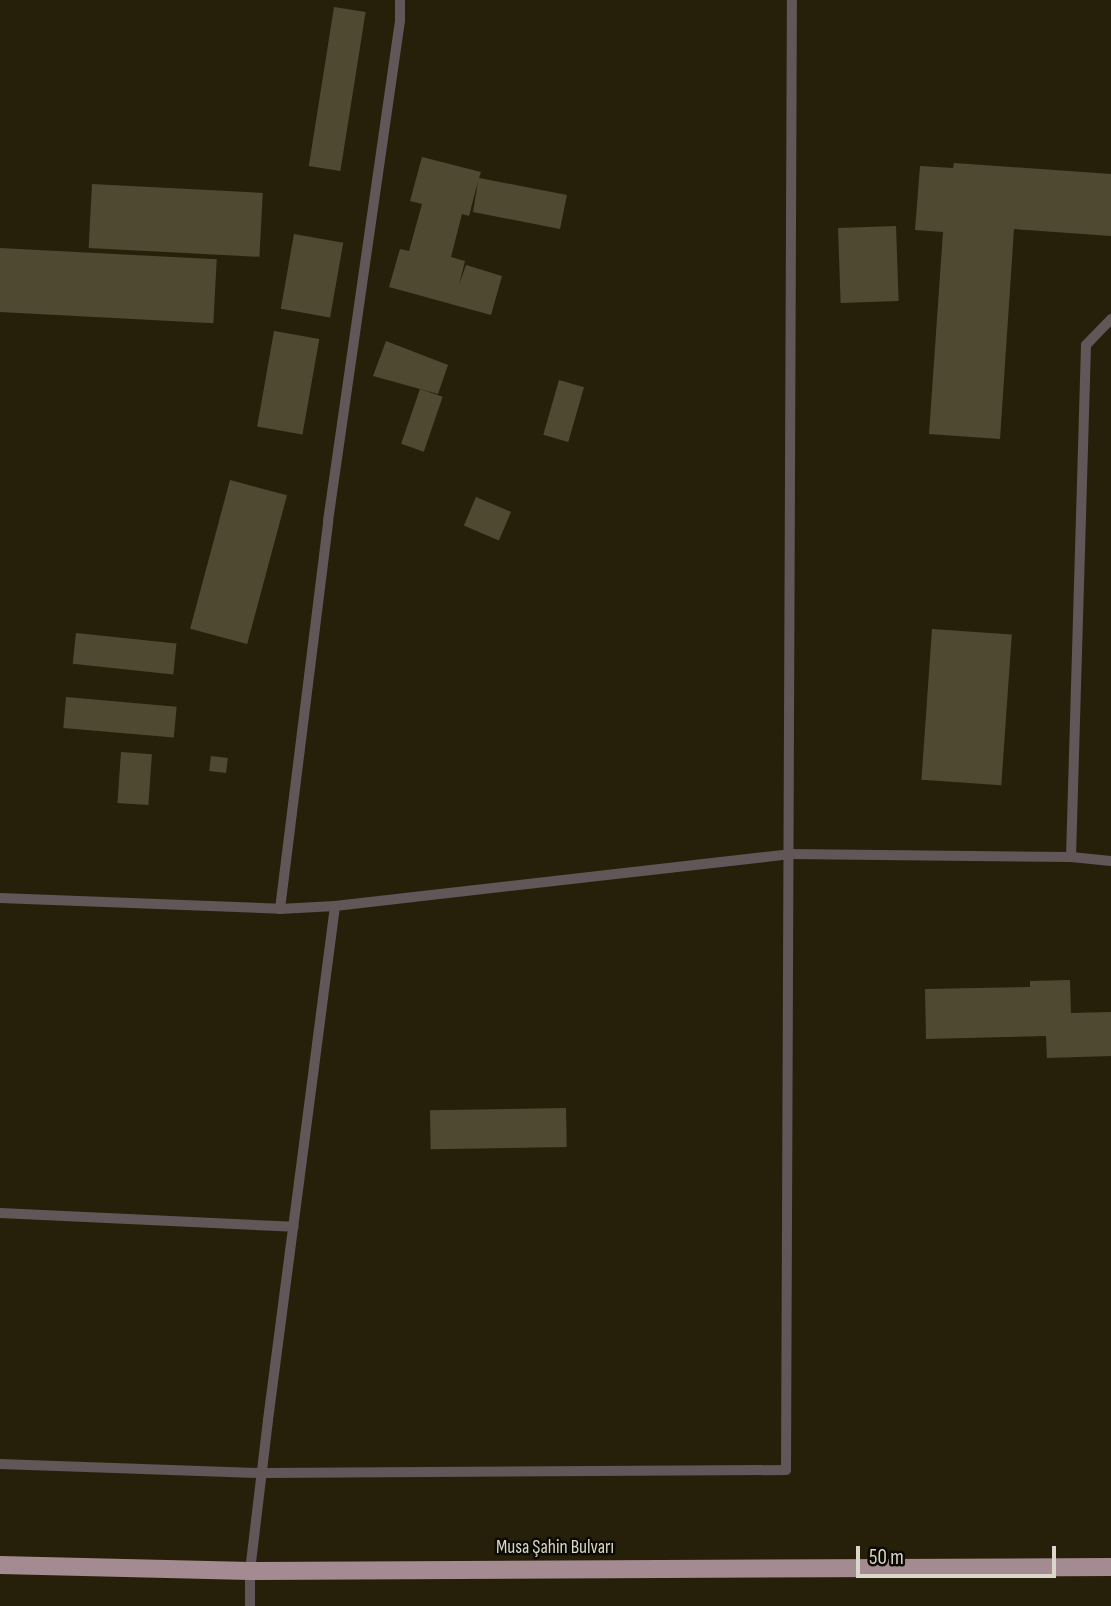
<!DOCTYPE html>
<html>
<head>
<meta charset="utf-8">
<style>
	body { margin:0 }
	#map { position:relative; width:1111px; height:1606px; overflow:hidden; background:#26200a; font-family:"Sofia Sans Condensed",sans-serif }
	div>[style] { position:absolute }
	.building>* { inset:0; background:#504932; transform-origin:0 0 }
	.service>* { height:10px; margin:-5px; padding:0 5px; transform-origin:5px; border-radius:5px; background:#625658 }
	.primary>* { height:18px; margin:-9px; padding:0 9px; transform-origin:9px; border-radius:9px; background:#a48b91 }
	span { translate:-50% -50%; white-space:nowrap; text-align:center; line-height:1.15; -webkit-text-stroke:5px #0c0a03; paint-order:stroke }
	.street-label { font-size:19px; color:#dad6c9 }
	.scale { position:absolute; left:856px; top:1546px; width:200px; height:32px; box-sizing:border-box; border:4px solid #dad6c9; border-top:0; padding-left:9px; font-size:21px; line-height:24px; white-space:nowrap; color:#dad6c9; -webkit-text-stroke:5px #0c0a03; paint-order:stroke }
</style>
</head>
<body>
<div id="map">
	<div class="building">
		<i style="left:334px;top:7px;width:32px;height:161px;rotate:9deg"></i>
		<i style="clip-path:polygon(422px 157px,481px 172px,479px 178px,567px 195px,560px 229px,473px 212px,478px 181px,469px 216px,462px 214px,451px 257px,465px 261px,459px 285px,466px 265px,502px 276px,491px 315px,389px 287px,400px 249px,409px 251px,422px 204px,410px 201px)"></i>
		<i style="clip-path:polygon(954px 163px,1111px 174px,1111px 236px,1014px 229px,1000px 439px,929px 434px,943px 232px,915px 230px,920px 166px,953px 168px)"></i>
		<i style="left:92px;top:184px;width:171px;height:64px;rotate:3deg"></i>
		<i style="left:896px;top:226px;width:75px;height:58px;rotate:88deg"></i>
		<i style="left:294px;top:234px;width:50px;height:76px;rotate:10deg"></i>
		<i style="left:0;top:248px;width:217px;height:64px;rotate:3deg"></i>
		<i style="left:274px;top:331px;width:46px;height:97px;rotate:10deg"></i>
		<i style="clip-path:polygon(386px 341px,448px 365px,438px 394px,373px 376px)"></i>
		<i style="left:559px;top:380px;width:26px;height:57px;rotate:16deg"></i>
		<i style="left:420px;top:389px;width:24px;height:58px;rotate:19deg"></i>
		<i style="left:230px;top:480px;width:59px;height:154px;rotate:15deg"></i>
		<i style="left:476px;top:497px;width:38px;height:31px;rotate:23deg"></i>
		<i style="left:932px;top:629px;width:80px;height:151px;rotate:4deg"></i>
		<i style="left:76px;top:633px;width:101px;height:31px;rotate:6deg"></i>
		<i style="left:66px;top:697px;width:111px;height:31px;rotate:5deg"></i>
		<i style="left:121px;top:752px;width:31px;height:51px;rotate:4deg"></i>
		<i style="left:211px;top:756px;width:17px;height:15px;rotate:7deg"></i>
		<i style="clip-path:polygon(1070px 980px,1071px 1013px,1111px 1012px,1111px 1056px,1047px 1058px,1046px 1036px,926px 1039px,925px 989px,1030px 987px,1030px 981px)"></i>
		<i style="left:566px;top:1108px;width:39px;height:136px;rotate:89deg"></i>
	</div>
	<div class="service">
		<i style="left:1071px;top:857px;width:512px;rotate:-88.32deg"></i>
		<i style="left:1086px;top:345px;width:36px;rotate:-46deg"></i>
		<i style="left:0;top:898px;width:280px;rotate:2.2deg"></i>
		<i style="left:280px;top:909px;width:55px;rotate:-3.1deg"></i>
		<i style="left:335px;top:906px;width:456px;rotate:-6.5deg"></i>
		<i style="left:788px;top:854px;width:283px;rotate:0.6deg"></i>
		<i style="left:1071px;top:857px;width:40px;rotate:5.7deg"></i>
		<i style="left:280px;top:909px;width:391px;rotate:-82.9deg"></i>
		<i style="left:328px;top:521px;width:505px;rotate:-81.81deg"></i>
		<i style="left:400px;top:21px;width:21px;rotate:-90deg"></i>
		<i style="left:0;top:1213px;width:294px;rotate:2.7deg"></i>
		<i style="left:0;top:1464px;width:264px;rotate:2deg"></i>
		<i style="left:264px;top:1473px;width:522px;rotate:-0.33deg"></i>
		<i style="left:786px;top:1470px;width:1470px;rotate:-89.77deg"></i>
		<i style="left:250px;top:1606px;width:35px;rotate:-90deg"></i>
		<i style="left:250px;top:1571px;width:152px;rotate:-83.2deg"></i>
		<i style="left:268px;top:1420px;width:518px;rotate:-82.57deg"></i>
	</div>
	<div class="primary">
		<i style="left:0;top:1565px;width:250px;rotate:1.4deg"></i>
		<i style="left:250px;top:1571px;width:861px;rotate:-0.27deg"></i>
	</div>
	<div class="street-label">
		<span style="left:555px;top:1548px">Musa Şahin Bulvarı</span>
	</div>
	<div class="scale">50 m</div>
</div>
</body>
</html>
